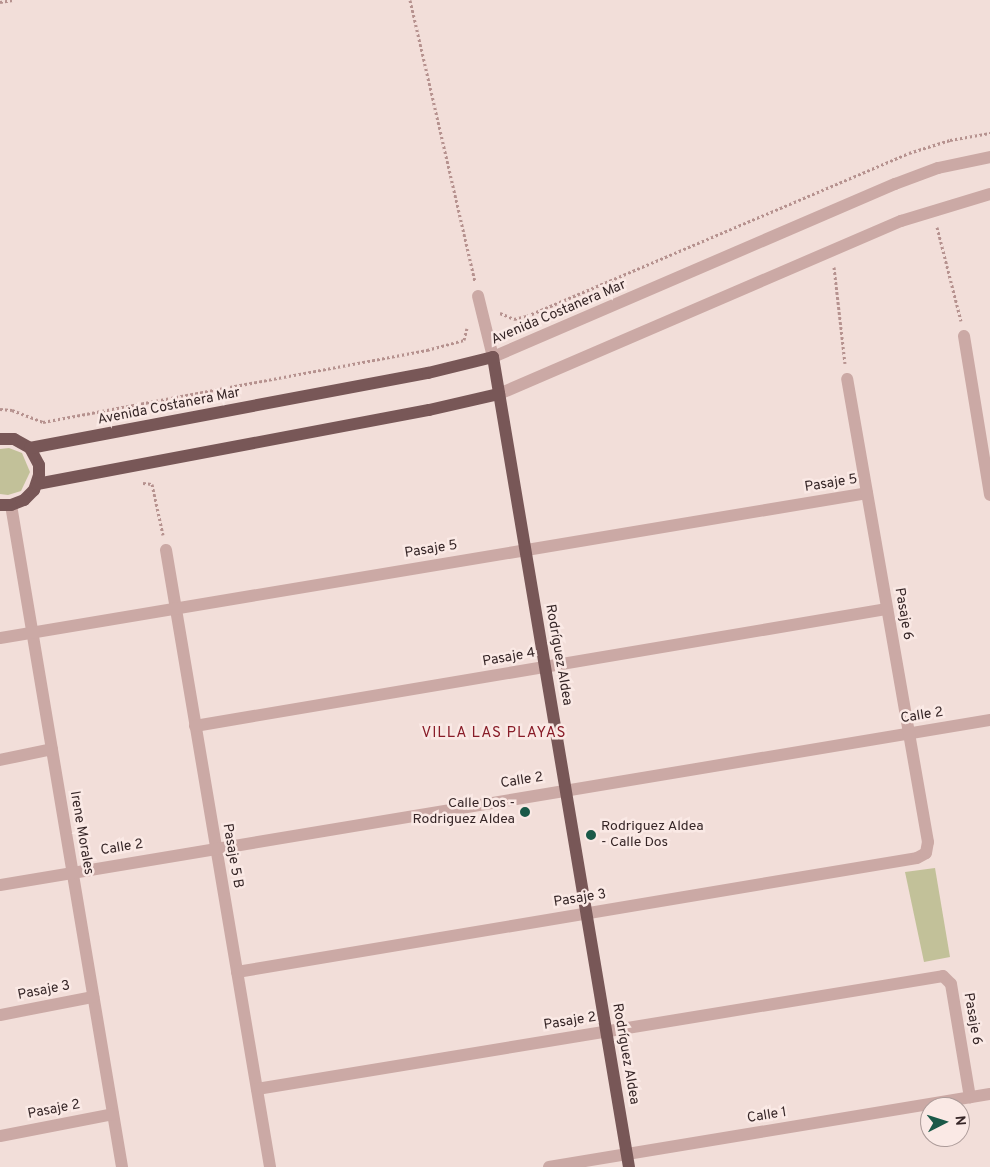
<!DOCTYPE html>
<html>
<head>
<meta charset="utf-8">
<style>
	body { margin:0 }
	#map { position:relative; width:990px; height:1167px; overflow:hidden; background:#f2ded9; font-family:Overpass,sans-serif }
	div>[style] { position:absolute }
	.green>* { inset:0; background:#c2c199 }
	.path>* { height:3px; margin-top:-1.5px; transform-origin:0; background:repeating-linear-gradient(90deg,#b6928f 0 2.5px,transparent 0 5px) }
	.minor>* { height:12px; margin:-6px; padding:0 6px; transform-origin:6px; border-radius:6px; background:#cba9a5 }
	.major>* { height:12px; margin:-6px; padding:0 6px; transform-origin:6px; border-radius:6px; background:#785757 }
	.dots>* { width:14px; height:14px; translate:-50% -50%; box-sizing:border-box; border:2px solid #fae9e5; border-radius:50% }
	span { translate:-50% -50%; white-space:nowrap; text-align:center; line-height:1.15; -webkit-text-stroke:5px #fae9e5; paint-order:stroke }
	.street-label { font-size:14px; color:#362627 }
	.poi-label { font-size:14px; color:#362627 }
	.right { translate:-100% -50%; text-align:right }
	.left { translate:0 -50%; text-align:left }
	.neighbourhood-label { font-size:15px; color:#881c28; letter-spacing:1px }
	.north { position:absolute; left:920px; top:1097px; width:50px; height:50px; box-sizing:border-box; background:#fae9e5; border:1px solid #ac9b99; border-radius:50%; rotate:85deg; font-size:14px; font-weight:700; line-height:20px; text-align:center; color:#362627 }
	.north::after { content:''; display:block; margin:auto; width:18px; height:22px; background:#1a5948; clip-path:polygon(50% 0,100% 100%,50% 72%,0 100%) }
</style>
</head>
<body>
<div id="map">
	<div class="green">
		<i style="clip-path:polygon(9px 448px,22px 453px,30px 472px,21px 491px,8px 495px,0 494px,0 449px)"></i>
		<i style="clip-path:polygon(935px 868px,950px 957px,924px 962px,905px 872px)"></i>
	</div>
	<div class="path">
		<i style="left:410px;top:0;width:288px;rotate:77deg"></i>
		<i style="left:0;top:2px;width:13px;rotate:-9deg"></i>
		<i style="left:937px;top:227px;width:97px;rotate:75.7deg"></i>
		<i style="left:834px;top:267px;width:97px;rotate:83.5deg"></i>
		<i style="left:500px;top:313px;width:15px;rotate:23deg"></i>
		<i style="left:514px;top:319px;width:13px;rotate:-13deg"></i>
		<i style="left:527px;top:316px;width:415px;rotate:-23.1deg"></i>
		<i style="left:909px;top:153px;width:43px;rotate:-17.6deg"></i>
		<i style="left:950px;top:140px;width:41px;rotate:-9.9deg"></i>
		<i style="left:0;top:409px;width:12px;rotate:5deg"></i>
		<i style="left:12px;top:410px;width:33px;rotate:21deg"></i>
		<i style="left:43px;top:422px;width:391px;rotate:-10.6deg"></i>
		<i style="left:427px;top:350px;width:38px;rotate:-15deg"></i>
		<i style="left:464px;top:340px;width:12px;rotate:-76deg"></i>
		<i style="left:143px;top:483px;width:9px;rotate:6deg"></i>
		<i style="left:152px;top:484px;width:52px;rotate:77.8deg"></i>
	</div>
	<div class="minor">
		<i style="left:478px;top:296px;width:63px;rotate:76.2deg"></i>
		<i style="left:493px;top:357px;width:438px;rotate:-23.3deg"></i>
		<i style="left:895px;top:184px;width:46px;rotate:-20.4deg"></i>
		<i style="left:938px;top:168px;width:53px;rotate:-11.9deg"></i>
		<i style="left:964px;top:336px;width:161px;rotate:80.7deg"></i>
		<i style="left:499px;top:394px;width:438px;rotate:-23.3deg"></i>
		<i style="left:901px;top:221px;width:93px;rotate:-16.9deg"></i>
		<i style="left:11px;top:505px;width:671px;rotate:80.48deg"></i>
		<i style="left:166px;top:550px;width:626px;rotate:80.43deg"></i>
		<i style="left:0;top:638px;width:879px;rotate:-9.49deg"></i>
		<i style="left:195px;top:726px;width:702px;rotate:-9.6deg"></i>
		<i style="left:0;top:760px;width:53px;rotate:-11.9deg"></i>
		<i style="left:0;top:885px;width:1004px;rotate:-9.46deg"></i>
		<i style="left:237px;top:972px;width:689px;rotate:-9.52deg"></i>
		<i style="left:917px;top:858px;width:10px;rotate:-29deg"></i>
		<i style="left:926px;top:853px;width:11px;rotate:-80deg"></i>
		<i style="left:928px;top:842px;width:470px;rotate:-99.9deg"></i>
		<i style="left:0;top:1015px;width:95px;rotate:-11deg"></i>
		<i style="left:257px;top:1089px;width:695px;rotate:-9.35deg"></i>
		<i style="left:943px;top:976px;width:11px;rotate:45deg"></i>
		<i style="left:951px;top:984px;width:115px;rotate:80.5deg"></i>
		<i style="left:0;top:1136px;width:115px;rotate:-11deg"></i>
		<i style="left:549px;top:1167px;width:447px;rotate:-9.4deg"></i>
	</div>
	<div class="major">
		<i style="left:0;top:439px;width:14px"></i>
		<i style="left:14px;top:439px;width:18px;rotate:29deg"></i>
		<i style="left:30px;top:448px;width:19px;rotate:62deg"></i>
		<i style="left:39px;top:465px;width:10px;rotate:90deg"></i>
		<i style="left:39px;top:475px;width:16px;rotate:108deg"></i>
		<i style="left:34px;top:490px;width:14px;rotate:135deg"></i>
		<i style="left:24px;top:500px;width:14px;rotate:159deg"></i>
		<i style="left:11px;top:505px;width:11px;rotate:180deg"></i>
		<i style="left:30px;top:448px;width:405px;rotate:-10.7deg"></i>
		<i style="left:428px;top:373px;width:67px;rotate:-13.8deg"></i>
		<i style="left:493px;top:357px;width:821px;rotate:80.47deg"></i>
		<i style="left:37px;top:484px;width:399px;rotate:-10.7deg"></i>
		<i style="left:429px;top:410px;width:72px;rotate:-12.9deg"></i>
	</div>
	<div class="dots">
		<i style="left:525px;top:812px;background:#1a5948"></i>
		<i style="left:591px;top:835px;background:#1a5948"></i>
	</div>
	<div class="street-label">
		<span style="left:559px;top:313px;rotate:-23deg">Avenida Costanera Mar</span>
		<span style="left:169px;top:407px;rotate:-11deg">Avenida Costanera Mar</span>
		<span style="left:831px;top:484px;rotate:-9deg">Pasaje 5</span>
		<span style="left:431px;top:550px;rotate:-9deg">Pasaje 5</span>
		<span style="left:903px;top:614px;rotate:80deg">Pasaje 6</span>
		<span style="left:558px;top:655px;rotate:80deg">Rodríguez Aldea</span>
		<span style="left:509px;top:658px;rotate:-10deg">Pasaje 4</span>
		<span style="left:922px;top:716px;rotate:-9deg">Calle 2</span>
		<span style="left:522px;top:781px;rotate:-9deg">Calle 2</span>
		<span style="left:81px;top:833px;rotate:80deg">Irene Morales</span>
		<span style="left:122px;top:848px;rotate:-9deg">Calle 2</span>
		<span style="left:232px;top:856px;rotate:80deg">Pasaje 5 B</span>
		<span style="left:580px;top:899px;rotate:-9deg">Pasaje 3</span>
		<span style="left:44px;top:991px;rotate:-11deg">Pasaje 3</span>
		<span style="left:972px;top:1019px;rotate:80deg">Pasaje 6</span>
		<span style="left:570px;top:1022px;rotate:-9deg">Pasaje 2</span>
		<span style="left:625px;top:1054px;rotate:80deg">Rodríguez Aldea</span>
		<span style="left:54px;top:1110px;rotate:-11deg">Pasaje 2</span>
		<span style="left:767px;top:1116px;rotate:-9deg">Calle 1</span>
	</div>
	<div class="poi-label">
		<span class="right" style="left:515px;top:812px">Calle Dos -<br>Rodriguez Aldea</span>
		<span class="left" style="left:601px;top:835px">Rodriguez Aldea<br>- Calle Dos</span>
	</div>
	<div class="neighbourhood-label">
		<span style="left:494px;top:734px">VILLA LAS PLAYAS</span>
	</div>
	<div class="north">N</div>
</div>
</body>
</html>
